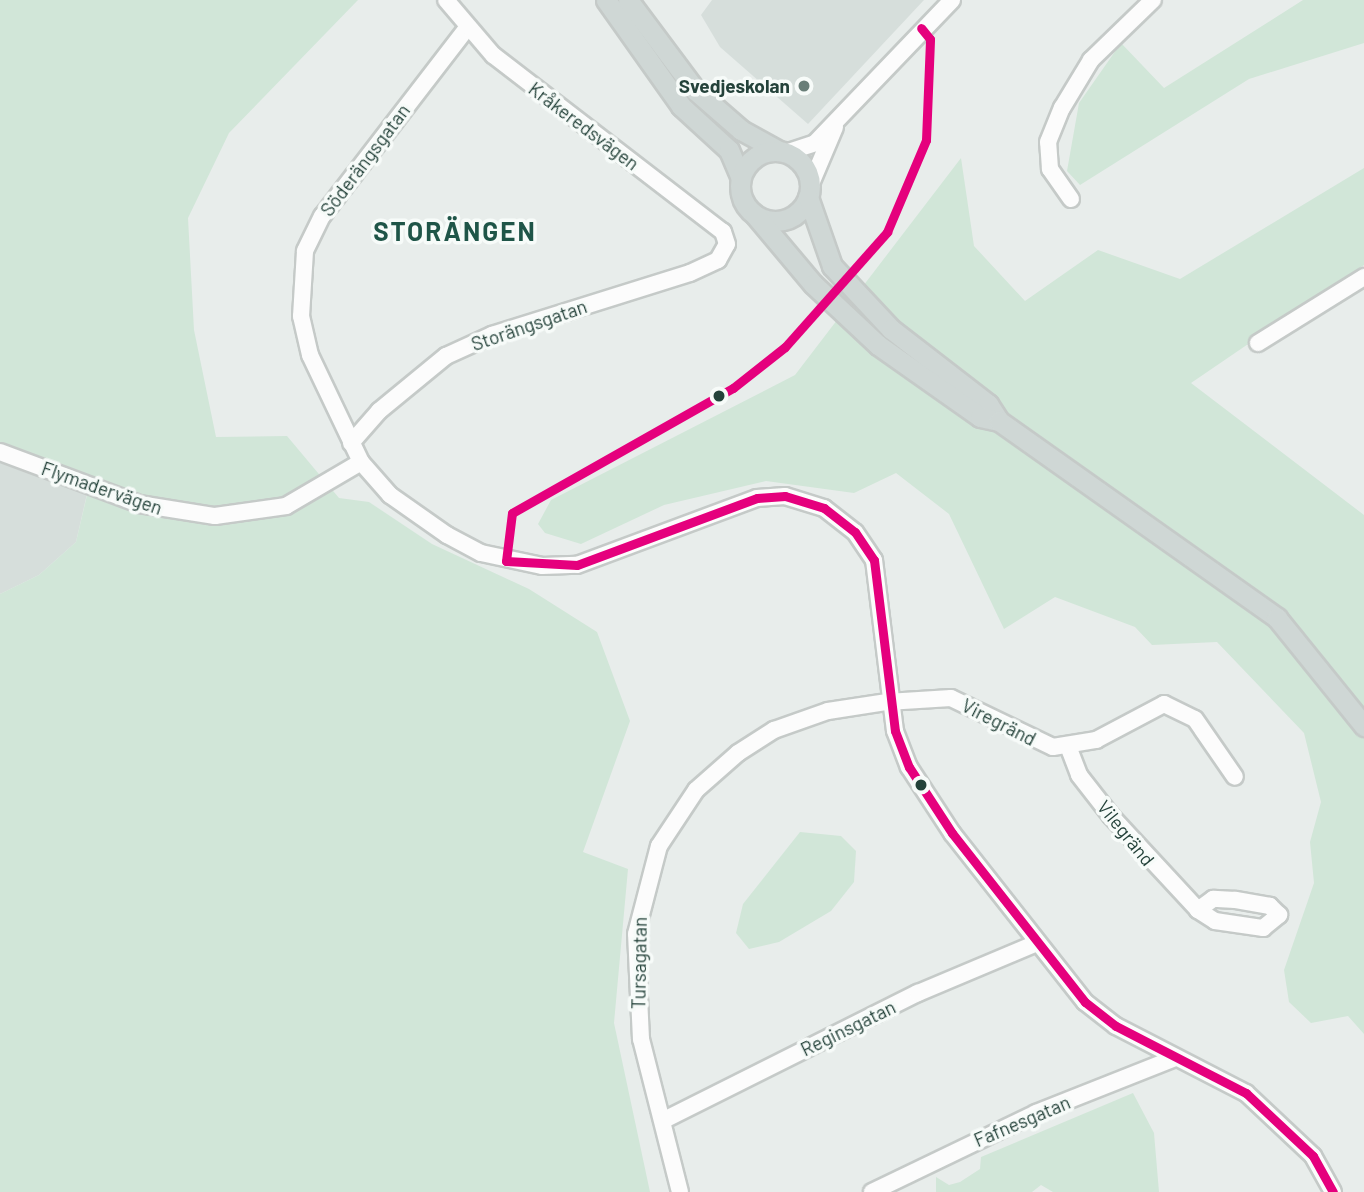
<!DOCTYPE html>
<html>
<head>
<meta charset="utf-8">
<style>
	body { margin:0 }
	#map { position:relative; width:1364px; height:1192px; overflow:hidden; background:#e8edeb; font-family:Barlow,sans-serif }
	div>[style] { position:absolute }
	.built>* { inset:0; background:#d6dedb }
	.green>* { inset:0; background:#d1e6d8 }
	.roads { filter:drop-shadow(2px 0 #c5cac8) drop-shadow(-2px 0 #c5cac8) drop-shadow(0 2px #c5cac8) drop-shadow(0 -2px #c5cac8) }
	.minor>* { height:16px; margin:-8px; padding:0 8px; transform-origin:8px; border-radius:8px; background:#fcfcfc }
	.major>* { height:19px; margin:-9.5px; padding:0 9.5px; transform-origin:9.5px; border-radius:9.5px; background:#cfd7d5 }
	.major>.ring { margin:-9.5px; padding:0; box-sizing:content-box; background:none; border:19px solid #cfd7d5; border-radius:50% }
	.bus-1>* { height:9px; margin:-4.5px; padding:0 4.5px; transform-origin:4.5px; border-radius:4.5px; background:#e5007d }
	.dots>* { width:19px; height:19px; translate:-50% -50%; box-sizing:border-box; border:4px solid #f7fbf9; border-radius:50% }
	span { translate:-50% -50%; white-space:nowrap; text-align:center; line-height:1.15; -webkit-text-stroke:7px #f7fbf9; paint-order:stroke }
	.poi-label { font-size:19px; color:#24423a; font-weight:700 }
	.right { translate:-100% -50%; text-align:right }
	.street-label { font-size:19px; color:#24423a }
	.district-label { font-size:26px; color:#1f5548; font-weight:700; letter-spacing:2px }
</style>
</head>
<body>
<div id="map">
	<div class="built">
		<i style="clip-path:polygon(712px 0,924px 0,808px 124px,720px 47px,701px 15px)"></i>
		<i style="clip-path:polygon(0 462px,87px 494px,76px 542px,39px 575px,0 594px)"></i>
	</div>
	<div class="green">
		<i style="clip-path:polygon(0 0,358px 0,229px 133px,188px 218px,194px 330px,216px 437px,287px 436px,339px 498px,369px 502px,432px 544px,529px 589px,597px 632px,630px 721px,583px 852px,628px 869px,614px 1023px,650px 1192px,0 1192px,0 594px,39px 575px,76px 542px,87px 495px,0 462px)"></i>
		<i style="clip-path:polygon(1303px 0,1364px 0,1364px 43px,1249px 79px,1080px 185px,1067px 171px,1079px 103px,1121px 43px,1164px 88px)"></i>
		<i style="clip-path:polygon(961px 158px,974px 246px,1025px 301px,1098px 250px,1180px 279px,1364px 168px,1364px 265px,1191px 383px,1364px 515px,1364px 1034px,1348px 1016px,1311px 1023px,1289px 1002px,1284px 970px,1314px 883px,1310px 842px,1321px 802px,1304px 733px,1217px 642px,1152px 645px,1135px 627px,1055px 597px,1004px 629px,949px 514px,896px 473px,854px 493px,766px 481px,664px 505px,581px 544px,545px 533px,538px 524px,551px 500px,795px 375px)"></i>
		<i style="clip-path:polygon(800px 832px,841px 836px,856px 851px,854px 882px,831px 911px,779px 942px,749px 949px,736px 933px,743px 904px)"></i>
		<i style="clip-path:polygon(1133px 1093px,1154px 1133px,1159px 1192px,1053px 1192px,1041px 1185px,1032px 1192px,936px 1192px,936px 1177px,949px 1185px,960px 1182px,980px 1169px,981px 1157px)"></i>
	</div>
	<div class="roads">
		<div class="minor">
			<i style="left:467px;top:28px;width:237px;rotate:127.6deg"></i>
			<i style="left:322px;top:216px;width:39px;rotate:116deg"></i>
			<i style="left:305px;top:251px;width:65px;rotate:93.5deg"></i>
			<i style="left:301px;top:316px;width:40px;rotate:77deg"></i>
			<i style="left:310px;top:355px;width:119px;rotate:64.5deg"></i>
			<i style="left:361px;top:462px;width:44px;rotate:48.7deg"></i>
			<i style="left:390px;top:495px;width:70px;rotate:35.1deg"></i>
			<i style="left:447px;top:535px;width:38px;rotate:28deg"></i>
			<i style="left:481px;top:553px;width:62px;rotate:12deg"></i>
			<i style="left:542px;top:566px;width:35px;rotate:-2deg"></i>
			<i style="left:577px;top:565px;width:192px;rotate:-20.4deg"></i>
			<i style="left:757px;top:498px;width:28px;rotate:-4deg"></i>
			<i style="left:785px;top:496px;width:41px;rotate:17.1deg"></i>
			<i style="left:824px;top:508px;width:39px;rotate:38deg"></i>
			<i style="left:855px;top:532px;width:34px;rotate:56deg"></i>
			<i style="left:874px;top:560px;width:172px;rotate:83deg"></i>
			<i style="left:895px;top:731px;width:39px;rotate:69deg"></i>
			<i style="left:909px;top:767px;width:79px;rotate:56.9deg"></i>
			<i style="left:952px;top:833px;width:215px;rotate:51.8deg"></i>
			<i style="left:1085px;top:1002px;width:39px;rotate:38deg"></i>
			<i style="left:1116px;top:1026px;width:146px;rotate:27.3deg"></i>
			<i style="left:1246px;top:1093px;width:92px;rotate:43.2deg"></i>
			<i style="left:1313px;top:1156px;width:41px;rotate:60.9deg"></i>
			<i style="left:785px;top:153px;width:32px;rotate:-18deg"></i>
			<i style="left:815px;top:143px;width:198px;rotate:-46.2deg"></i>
			<i style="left:810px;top:186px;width:64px;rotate:-67deg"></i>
			<i style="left:1071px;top:199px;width:37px;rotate:-125deg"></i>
			<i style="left:1050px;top:169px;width:27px;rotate:-94deg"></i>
			<i style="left:1048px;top:142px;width:37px;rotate:-68deg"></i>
			<i style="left:1062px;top:108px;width:56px;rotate:-58.9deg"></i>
			<i style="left:1091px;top:60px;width:86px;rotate:-44.1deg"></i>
			<i style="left:1258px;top:343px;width:125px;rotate:-31.9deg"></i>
			<i style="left:351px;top:443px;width:43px;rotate:-48.8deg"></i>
			<i style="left:379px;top:411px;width:87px;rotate:-39.4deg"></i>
			<i style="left:446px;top:356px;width:51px;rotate:-24.5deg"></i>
			<i style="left:492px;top:335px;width:207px;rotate:-17.4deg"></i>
			<i style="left:690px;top:273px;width:31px;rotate:-25deg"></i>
			<i style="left:718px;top:260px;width:18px;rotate:-61deg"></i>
			<i style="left:727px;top:244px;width:13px;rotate:-108deg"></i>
			<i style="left:723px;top:232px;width:290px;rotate:-142.4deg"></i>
			<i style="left:493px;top:55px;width:72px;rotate:-130.5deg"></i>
			<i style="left:0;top:452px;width:148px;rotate:20.5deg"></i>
			<i style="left:139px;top:504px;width:77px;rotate:9deg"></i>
			<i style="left:215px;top:516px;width:72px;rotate:-8deg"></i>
			<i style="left:286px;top:506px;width:87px;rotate:-30.4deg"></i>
			<i style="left:1068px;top:746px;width:31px;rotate:69deg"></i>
			<i style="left:1079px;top:775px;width:52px;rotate:52deg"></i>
			<i style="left:1111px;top:816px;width:128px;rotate:47.2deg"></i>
			<i style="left:1198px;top:910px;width:20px;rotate:33deg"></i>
			<i style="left:1215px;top:921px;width:49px;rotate:8.3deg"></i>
			<i style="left:1263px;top:928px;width:21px;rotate:-39deg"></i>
			<i style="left:1279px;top:915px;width:13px;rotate:-135deg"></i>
			<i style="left:1270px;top:906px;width:36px;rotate:-170deg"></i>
			<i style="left:1235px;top:900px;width:22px;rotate:-177deg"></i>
			<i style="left:1213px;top:899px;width:19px;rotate:144deg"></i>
			<i style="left:664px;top:1120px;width:284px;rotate:-26.6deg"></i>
			<i style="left:918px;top:993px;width:129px;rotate:-22.8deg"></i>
			<i style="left:680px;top:1192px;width:158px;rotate:-104.3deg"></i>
			<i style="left:641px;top:1039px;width:105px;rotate:-92.7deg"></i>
			<i style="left:636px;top:934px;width:91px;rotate:-75.4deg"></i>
			<i style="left:659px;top:846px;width:67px;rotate:-56.5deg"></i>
			<i style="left:696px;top:790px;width:56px;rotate:-41.4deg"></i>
			<i style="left:738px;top:753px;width:43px;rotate:-32.6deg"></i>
			<i style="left:774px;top:730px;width:57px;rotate:-19.4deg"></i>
			<i style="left:828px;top:711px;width:60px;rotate:-8.7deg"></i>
			<i style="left:887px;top:702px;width:64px;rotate:-3.6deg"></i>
			<i style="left:951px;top:698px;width:113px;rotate:25.7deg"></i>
			<i style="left:1053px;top:747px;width:44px;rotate:-9.2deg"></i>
			<i style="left:1096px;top:740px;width:77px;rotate:-27.9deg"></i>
			<i style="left:1164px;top:704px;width:34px;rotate:26deg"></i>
			<i style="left:1195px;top:719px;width:70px;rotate:55.4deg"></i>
			<i style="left:872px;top:1192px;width:182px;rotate:-25.7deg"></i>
			<i style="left:1036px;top:1113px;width:149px;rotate:-21.6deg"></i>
		</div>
		<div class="major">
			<i style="left:606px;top:0;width:130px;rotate:54.7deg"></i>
			<i style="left:681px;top:106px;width:65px;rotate:42.5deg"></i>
			<i style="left:729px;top:150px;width:30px;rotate:67deg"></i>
			<i style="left:628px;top:0;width:112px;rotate:53.3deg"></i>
			<i style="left:695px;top:90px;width:61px;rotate:41deg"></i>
			<i style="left:741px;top:130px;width:43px;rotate:28.9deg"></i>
			<i class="ring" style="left:740px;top:151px;width:51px;height:51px"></i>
			<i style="left:808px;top:197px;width:73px;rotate:70.8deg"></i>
			<i style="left:832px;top:266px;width:86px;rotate:46.9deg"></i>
			<i style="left:891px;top:329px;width:123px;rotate:37.7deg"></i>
			<i style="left:988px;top:404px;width:20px;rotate:57deg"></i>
			<i style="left:755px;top:215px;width:90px;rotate:50deg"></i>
			<i style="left:813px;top:284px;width:89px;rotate:43.2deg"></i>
			<i style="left:878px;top:345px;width:125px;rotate:35.2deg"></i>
			<i style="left:980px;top:417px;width:19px;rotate:12deg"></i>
			<i style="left:999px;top:421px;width:341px;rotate:35.3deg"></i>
			<i style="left:1277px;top:618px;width:139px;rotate:51.1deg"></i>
		</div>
	</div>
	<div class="bus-1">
		<i style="left:506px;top:561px;width:71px;rotate:3.2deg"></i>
		<i style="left:577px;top:565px;width:192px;rotate:-20.4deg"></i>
		<i style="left:757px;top:498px;width:28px;rotate:-4deg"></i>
		<i style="left:785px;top:496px;width:41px;rotate:17.1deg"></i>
		<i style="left:824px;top:508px;width:39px;rotate:38deg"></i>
		<i style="left:855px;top:532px;width:34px;rotate:56deg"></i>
		<i style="left:874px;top:560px;width:172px;rotate:83deg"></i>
		<i style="left:895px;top:731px;width:39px;rotate:69deg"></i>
		<i style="left:909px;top:767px;width:79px;rotate:56.9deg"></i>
		<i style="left:952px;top:833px;width:215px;rotate:51.8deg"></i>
		<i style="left:1085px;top:1002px;width:39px;rotate:38deg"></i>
		<i style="left:1116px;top:1026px;width:146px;rotate:27.3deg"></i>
		<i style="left:1246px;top:1093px;width:92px;rotate:43.2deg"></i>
		<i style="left:1313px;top:1156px;width:41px;rotate:60.9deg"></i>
		<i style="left:506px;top:561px;width:48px;rotate:-82.9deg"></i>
		<i style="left:512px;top:513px;width:254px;rotate:-29.5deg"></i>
		<i style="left:733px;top:388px;width:66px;rotate:-38.3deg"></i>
		<i style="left:785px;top:347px;width:154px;rotate:-48.4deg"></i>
		<i style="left:887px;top:232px;width:100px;rotate:-67deg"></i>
		<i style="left:926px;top:140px;width:101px;rotate:-87.7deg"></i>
		<i style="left:930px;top:39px;width:14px;rotate:-129deg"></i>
	</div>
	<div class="dots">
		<i style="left:804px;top:86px;background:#697e78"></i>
		<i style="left:719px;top:396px;background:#24423a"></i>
		<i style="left:921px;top:785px;background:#24423a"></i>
	</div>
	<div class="poi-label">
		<span class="right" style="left:790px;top:86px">Svedjeskolan</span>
	</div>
	<div class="street-label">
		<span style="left:584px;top:126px;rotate:37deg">Kråkeredsvägen</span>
		<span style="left:365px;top:160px;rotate:-53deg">Söderängsgatan</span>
		<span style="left:529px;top:325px;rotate:-19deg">Storängsgatan</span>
		<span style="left:102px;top:488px;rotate:19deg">Flymadervägen</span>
		<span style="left:999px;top:722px;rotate:27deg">Viregränd</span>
		<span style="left:1126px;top:833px;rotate:51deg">Vilegränd</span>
		<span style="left:639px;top:963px;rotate:-89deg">Tursagatan</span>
		<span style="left:848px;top:1028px;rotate:-26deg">Reginsgatan</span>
		<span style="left:1022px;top:1121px;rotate:-23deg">Fafnesgatan</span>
	</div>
	<div class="district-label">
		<span style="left:455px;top:231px">STORÄNGEN</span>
	</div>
</div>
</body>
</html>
